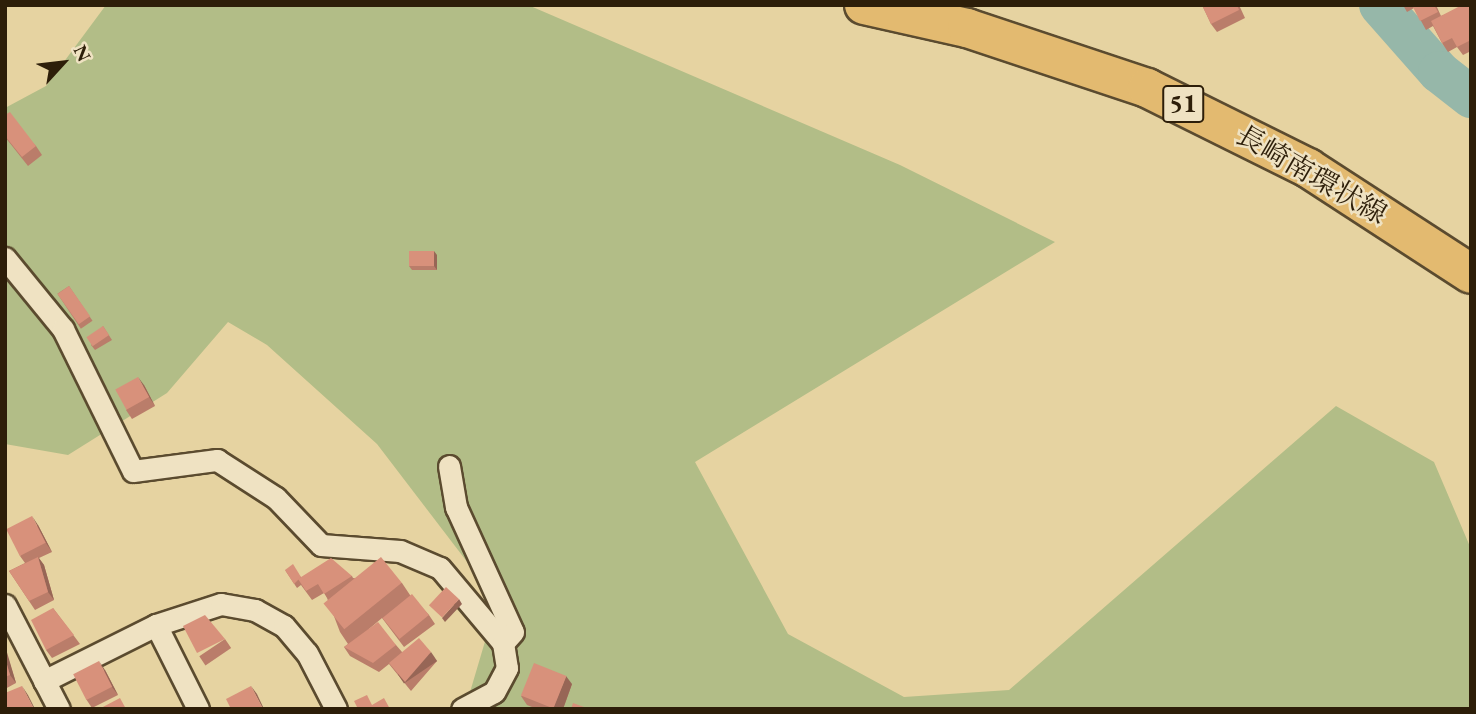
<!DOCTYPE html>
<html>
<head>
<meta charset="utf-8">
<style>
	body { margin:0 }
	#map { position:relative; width:1476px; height:714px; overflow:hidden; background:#e6d3a1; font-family:"EB Garamond","Noto Serif JP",serif }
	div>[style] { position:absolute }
	.green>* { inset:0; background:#b2bd87 }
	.river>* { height:42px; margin:-21px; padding:0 21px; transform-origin:21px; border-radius:21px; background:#96b7a9 }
	.roads { filter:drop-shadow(2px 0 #5b4b2f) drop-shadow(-2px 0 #5b4b2f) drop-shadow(0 2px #5b4b2f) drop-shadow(0 -2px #5b4b2f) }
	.street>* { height:21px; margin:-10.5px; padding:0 10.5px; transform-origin:10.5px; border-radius:10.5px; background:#efe2c2 }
	.highway>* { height:38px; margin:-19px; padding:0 19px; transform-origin:19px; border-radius:19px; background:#e3ba70 }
	.wall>* { inset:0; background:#ba7d6a; transform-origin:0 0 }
	.shaded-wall>* { inset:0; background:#976656; transform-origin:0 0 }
	.building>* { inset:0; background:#d8917b; transform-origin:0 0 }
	span { translate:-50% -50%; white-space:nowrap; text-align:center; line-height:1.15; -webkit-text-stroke:5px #efe2c2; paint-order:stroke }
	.shield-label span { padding:2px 5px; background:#efe2c2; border:2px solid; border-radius:5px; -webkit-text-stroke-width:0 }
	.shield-label { font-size:26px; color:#2d1e09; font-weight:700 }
	.street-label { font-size:28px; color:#2d1e09 }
	.frame { position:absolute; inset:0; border:7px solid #2d1e09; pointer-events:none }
	.north { position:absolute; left:28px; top:28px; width:70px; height:70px; -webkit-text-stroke:5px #efe2c2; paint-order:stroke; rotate:63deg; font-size:19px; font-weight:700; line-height:28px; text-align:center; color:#2d1e09 }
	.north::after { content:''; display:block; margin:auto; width:24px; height:32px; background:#2d1e09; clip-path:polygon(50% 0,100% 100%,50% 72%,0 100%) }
</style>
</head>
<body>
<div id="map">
	<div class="green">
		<i style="clip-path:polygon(106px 5px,528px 5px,900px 165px,1055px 242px,695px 462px,788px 634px,904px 697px,1009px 690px,1336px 406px,1434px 462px,1471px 549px,1471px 709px,465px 709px,497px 601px,377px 444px,267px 345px,228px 322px,167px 393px,68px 455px,5px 444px,5px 108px,46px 86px)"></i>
	</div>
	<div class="river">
		<i style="left:1380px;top:5px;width:89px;rotate:48.6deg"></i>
		<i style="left:1439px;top:72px;width:41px;rotate:38deg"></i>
	</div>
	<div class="roads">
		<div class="street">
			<i style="left:5px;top:258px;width:92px;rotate:50.8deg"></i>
			<i style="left:63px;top:329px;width:158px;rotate:63.8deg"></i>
			<i style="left:133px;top:471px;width:85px;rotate:-7.5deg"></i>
			<i style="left:217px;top:460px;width:70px;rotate:32.8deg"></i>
			<i style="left:276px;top:498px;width:65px;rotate:46.2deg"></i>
			<i style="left:321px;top:545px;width:79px;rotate:4.3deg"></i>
			<i style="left:400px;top:551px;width:43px;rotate:23deg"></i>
			<i style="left:440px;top:568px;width:98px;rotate:50deg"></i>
			<i style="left:503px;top:643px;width:25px;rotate:81deg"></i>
			<i style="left:507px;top:668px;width:27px;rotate:118deg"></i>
			<i style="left:494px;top:692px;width:36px;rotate:152deg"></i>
			<i style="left:449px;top:466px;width:42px;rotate:80.3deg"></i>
			<i style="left:456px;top:507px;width:137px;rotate:65.5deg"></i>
			<i style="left:513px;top:632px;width:15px;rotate:132deg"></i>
			<i style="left:5px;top:605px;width:117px;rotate:62.6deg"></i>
			<i style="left:156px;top:625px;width:94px;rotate:63.4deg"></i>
			<i style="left:44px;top:681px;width:125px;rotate:-26.6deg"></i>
			<i style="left:156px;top:625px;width:68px;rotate:-17.9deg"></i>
			<i style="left:221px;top:604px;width:35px;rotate:10deg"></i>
			<i style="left:255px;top:610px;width:33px;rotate:29deg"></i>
			<i style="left:284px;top:626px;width:35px;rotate:50deg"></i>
			<i style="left:307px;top:653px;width:63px;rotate:62.6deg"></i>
		</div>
		<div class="highway">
			<i style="left:864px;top:5px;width:106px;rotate:12.6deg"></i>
			<i style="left:967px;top:28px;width:190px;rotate:18.4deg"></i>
			<i style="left:1147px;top:88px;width:180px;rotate:26.4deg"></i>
			<i style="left:1308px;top:168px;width:194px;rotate:33deg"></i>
		</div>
	</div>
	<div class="wall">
		<i style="clip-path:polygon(1202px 5px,1239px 5px,1245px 18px,1217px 32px,1211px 24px)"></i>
		<i style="clip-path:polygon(1403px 5px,1436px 5px,1441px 16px,1471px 5px,1471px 51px,1463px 55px,1457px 47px,1448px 52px,1442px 43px,1433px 26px,1426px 30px,1414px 8px,1407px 12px)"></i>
		<i style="clip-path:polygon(5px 115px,36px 146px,42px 155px,28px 166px,5px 137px)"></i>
		<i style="clip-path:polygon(437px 255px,437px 270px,412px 270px,409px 266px)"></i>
		<i style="left:69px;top:286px;width:42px;height:14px;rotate:56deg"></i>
		<i style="clip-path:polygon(103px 326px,112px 340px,95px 350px,91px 345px)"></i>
		<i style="clip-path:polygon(144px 385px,155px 406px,132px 419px,126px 410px)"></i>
		<i style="clip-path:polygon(38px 525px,52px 552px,39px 558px,44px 565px,54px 600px,35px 610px,9px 571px,25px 563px,20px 556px)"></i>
		<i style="clip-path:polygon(285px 570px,301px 577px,352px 576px,353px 578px,402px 583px,410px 595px,429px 615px,435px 624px,404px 647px,382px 618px,369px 629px,396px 645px,402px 652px,437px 661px,411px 691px,389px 664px,379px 672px,350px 656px,344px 647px,348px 644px,340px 632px,327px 598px,324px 593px,312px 600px,301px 585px,297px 588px)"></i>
		<i style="clip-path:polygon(53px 608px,80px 644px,52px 658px,46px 650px)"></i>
		<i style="left:225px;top:639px;width:11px;height:31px;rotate:56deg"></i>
		<i style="clip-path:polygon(5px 648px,16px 683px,5px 689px)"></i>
		<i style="clip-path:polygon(105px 670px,118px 695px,92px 708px,86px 699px)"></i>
		<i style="clip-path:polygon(572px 684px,563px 709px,537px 709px,527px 705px,521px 696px)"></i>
	</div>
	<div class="shaded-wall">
		<i style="clip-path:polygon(434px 251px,437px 255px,437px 270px,434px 266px)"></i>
		<i style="clip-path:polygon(138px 377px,144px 385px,155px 406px,149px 397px)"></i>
		<i style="clip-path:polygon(32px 516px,38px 525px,52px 552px,46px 543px)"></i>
		<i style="clip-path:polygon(38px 557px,44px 565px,54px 600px,48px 592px)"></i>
		<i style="clip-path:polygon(459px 599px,462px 604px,445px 622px,442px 618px)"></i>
		<i style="clip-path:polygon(5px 648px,6px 649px,16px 683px,10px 675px,5px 658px)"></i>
		<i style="left:431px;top:652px;width:11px;height:40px;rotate:56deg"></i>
		<i style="clip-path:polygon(99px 661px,105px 670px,118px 695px,112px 687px)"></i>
		<i style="clip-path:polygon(566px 676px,572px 684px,563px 709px,553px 709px)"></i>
		<i style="clip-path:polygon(22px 686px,28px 695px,35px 709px,34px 709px)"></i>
		<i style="clip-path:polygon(251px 686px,257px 694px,264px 709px,263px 709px)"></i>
	</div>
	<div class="building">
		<i style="clip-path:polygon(1202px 5px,1237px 5px,1239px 10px,1211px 24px)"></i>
		<i style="clip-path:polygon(1412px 5px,1434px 5px,1438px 12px,1420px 21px)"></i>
		<i style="clip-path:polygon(1462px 5px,1471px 5px,1471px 40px,1457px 47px,1452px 38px,1442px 43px,1431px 21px)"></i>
		<i style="clip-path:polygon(10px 112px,36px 146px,22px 157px,5px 136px,5px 115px)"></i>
		<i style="left:409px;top:251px;width:25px;height:15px"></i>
		<i style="left:69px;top:286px;width:37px;height:14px;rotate:55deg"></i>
		<i style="left:103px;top:326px;width:11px;height:20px;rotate:56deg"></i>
		<i style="left:138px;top:377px;width:23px;height:26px;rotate:61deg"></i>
		<i style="left:32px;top:516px;width:30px;height:29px;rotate:63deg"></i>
		<i style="clip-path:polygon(38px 557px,48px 592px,29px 601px,9px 571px)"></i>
		<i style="left:381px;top:557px;width:33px;height:74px;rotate:51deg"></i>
		<i style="clip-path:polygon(331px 558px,352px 576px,324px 594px,318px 584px,306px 591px,298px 579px)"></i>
		<i style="clip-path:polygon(293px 564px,301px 577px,294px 584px,285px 570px)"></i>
		<i style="left:446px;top:587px;width:18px;height:25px;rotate:43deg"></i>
		<i style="left:412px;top:594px;width:27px;height:38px;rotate:51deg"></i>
		<i style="clip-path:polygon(53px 608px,74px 635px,46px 650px,31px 620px)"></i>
		<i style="clip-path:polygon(205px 615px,225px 639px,197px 653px,183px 626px)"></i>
		<i style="clip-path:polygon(378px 622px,396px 645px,373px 663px,344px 647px)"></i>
		<i style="clip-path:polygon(419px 638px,431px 652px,405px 682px,389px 663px)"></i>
		<i style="clip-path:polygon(5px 658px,10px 675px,5px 677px)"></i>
		<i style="left:99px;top:661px;width:29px;height:29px;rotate:63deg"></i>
		<i style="left:534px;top:663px;width:35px;height:35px;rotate:22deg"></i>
		<i style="clip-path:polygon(22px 686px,34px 709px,5px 709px,5px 693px)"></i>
		<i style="clip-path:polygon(251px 686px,263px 709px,231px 709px,226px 699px)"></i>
		<i style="clip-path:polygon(367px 695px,372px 705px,384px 698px,390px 709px,358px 709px,354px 701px)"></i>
		<i style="clip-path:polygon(120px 698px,126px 709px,99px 709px)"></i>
		<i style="clip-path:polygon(573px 703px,584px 707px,583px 709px,571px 709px)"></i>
	</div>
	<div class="shield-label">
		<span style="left:1183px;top:104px">51</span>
	</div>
	<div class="street-label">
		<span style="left:1312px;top:174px;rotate:30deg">長崎南環状線</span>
	</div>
	<div class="frame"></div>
	<div class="north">N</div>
</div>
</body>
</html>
